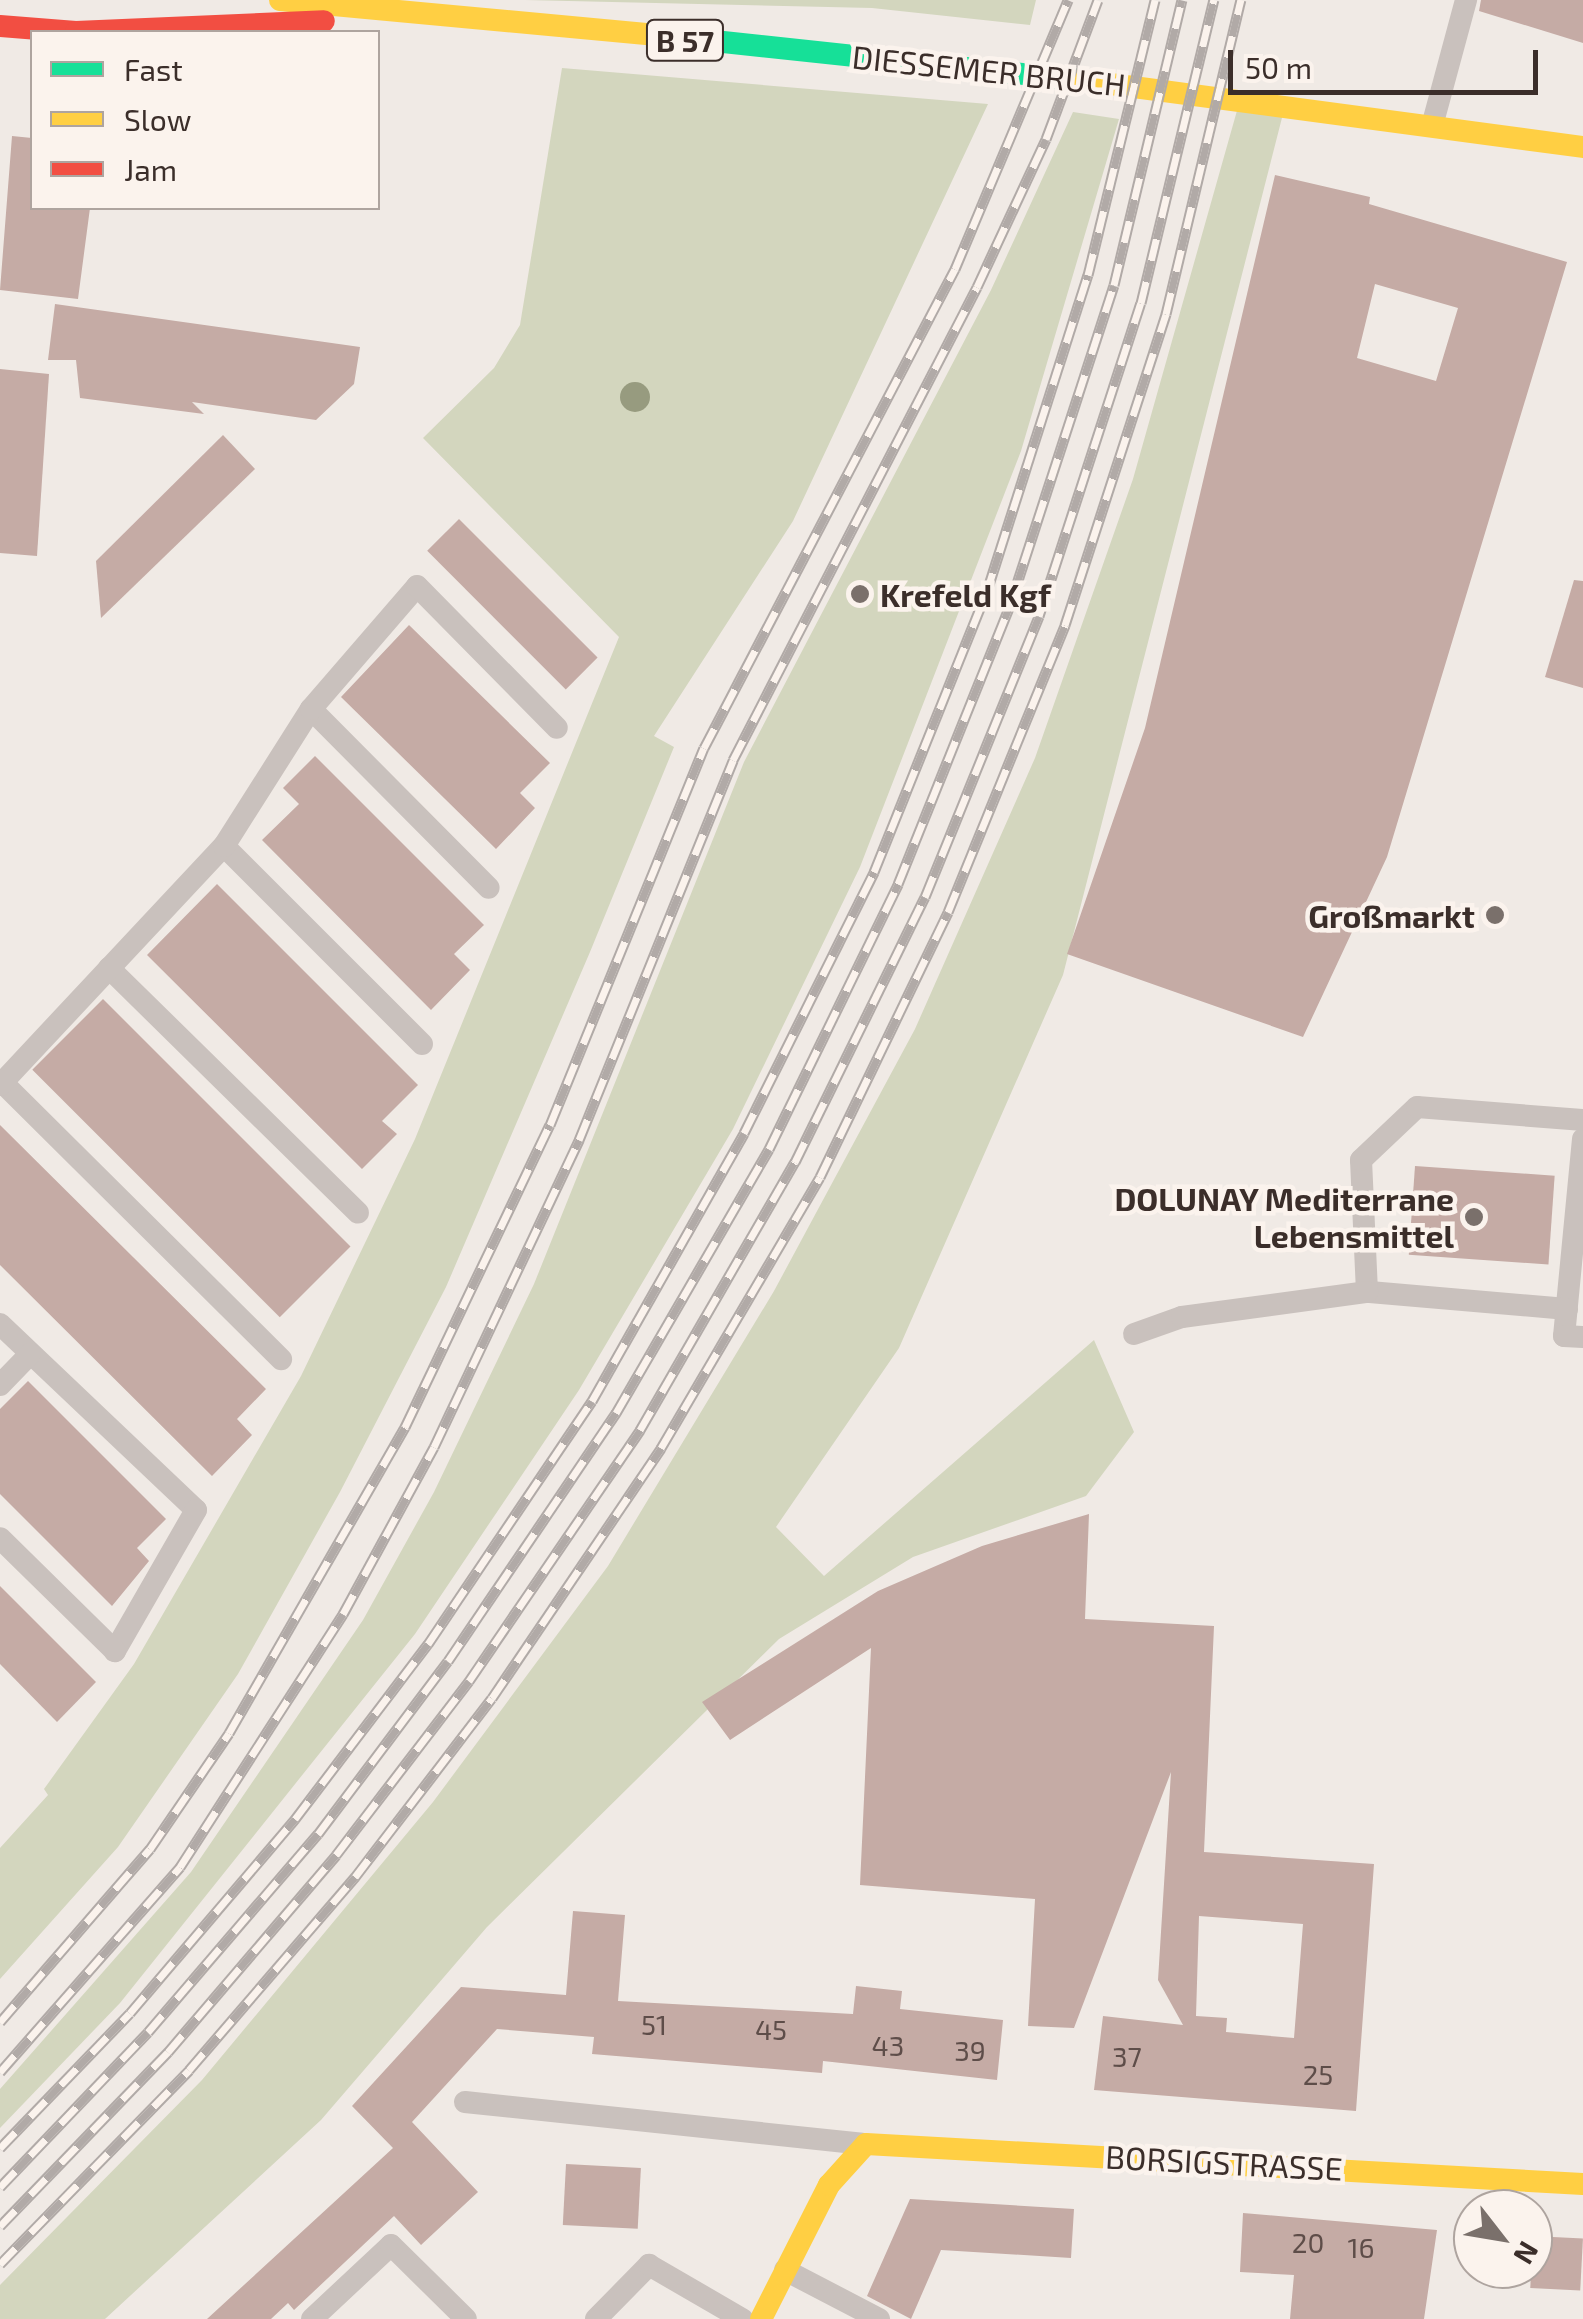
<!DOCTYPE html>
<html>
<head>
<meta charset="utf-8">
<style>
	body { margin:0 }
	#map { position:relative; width:1583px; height:2319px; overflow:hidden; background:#f0eae5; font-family:"Exo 2",sans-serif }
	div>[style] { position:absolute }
	.green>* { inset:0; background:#d3d6be }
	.building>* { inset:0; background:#c5aba5; transform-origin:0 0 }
	.lane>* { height:22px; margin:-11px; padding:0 11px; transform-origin:11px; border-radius:11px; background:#c9c1bd }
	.fast>* { height:22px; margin:-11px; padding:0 11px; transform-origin:11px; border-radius:11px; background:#16e098 }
	.slow>* { height:22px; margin:-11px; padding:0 11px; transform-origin:11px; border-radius:11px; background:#ffcf43 }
	.jam>* { height:22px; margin:-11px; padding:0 11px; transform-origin:11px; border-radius:11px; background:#f24e42 }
	.rail>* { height:11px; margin-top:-5.5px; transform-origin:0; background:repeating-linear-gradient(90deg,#fbf3ed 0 22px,#b1aaa7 0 44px); box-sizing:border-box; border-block:2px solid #b1aaa7 }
	.trees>* { width:30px; height:30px; margin:-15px; border-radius:50%; background:#979b7f }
	.dots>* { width:28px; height:28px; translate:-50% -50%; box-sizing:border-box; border:5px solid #fbf3ed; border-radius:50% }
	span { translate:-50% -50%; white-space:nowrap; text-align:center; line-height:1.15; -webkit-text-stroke:9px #fbf3ed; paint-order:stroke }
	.number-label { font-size:28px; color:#5e4d49 }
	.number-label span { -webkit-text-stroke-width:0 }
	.shield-label span { padding:2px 8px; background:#fbf3ed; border:2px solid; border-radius:8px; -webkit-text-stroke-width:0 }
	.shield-label { font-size:30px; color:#3b2e2a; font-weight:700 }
	.street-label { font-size:32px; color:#3b2e2a }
	.poi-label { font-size:32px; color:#3b2e2a; font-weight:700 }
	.left { translate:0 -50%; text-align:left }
	.right { translate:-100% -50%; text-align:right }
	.legend { position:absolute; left:30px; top:30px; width:350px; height:180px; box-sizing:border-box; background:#fbf3ed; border:2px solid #aea49f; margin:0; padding:12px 18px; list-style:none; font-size:30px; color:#3b2e2a }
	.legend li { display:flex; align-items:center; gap:20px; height:50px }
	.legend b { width:50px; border:2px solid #aea49f }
	.north { position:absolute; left:1453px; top:2189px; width:100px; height:100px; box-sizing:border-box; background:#fbf3ed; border:2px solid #aea49f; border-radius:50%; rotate:121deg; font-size:28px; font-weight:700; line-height:40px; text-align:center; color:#3b2e2a }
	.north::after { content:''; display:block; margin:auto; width:35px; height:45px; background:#7a706b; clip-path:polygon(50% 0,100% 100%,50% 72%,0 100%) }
	.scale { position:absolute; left:1228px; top:50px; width:310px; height:45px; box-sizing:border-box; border:5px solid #3b2e2a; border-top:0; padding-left:12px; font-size:30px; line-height:35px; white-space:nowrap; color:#3b2e2a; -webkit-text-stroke:8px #fbf3ed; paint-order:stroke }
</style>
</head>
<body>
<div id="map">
	<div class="green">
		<i style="clip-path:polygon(525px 0,1036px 0,1030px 25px,872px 8px)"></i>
		<i style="clip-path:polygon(562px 68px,988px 104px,793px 521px,654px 736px,674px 747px,590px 952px,446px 1287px,340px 1492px,238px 1674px,118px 1847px,0 1979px,0 1848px,48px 1795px,44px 1789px,134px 1664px,301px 1376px,415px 1139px,619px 637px,423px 438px,494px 368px,520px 325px)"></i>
		<i style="clip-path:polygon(1240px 100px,1285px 106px,1063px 975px,899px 1348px,776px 1527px,824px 1576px,1094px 1340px,1134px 1432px,1086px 1496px,913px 1557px,779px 1639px,487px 1927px,321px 2120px,105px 2319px,0 2319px,0 2285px,202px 2080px,433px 1802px,608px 1566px,774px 1291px,915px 1029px,1035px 758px,1133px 479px)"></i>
		<i style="clip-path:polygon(1073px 112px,1119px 119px,1021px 451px,860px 867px,733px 1129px,579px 1390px,415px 1634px,120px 2003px,0 2128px,0 2089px,191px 1872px,363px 1620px,434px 1492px,534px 1284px,744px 762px,991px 290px)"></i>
	</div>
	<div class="building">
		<i style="clip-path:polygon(1481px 0,1583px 0,1583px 43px,1479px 11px)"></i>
		<i style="clip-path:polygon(12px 136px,32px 138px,32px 208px,90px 208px,78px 299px,0 290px)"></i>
		<i style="clip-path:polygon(evenodd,1275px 175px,1370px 197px,1369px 204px,1567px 262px,1387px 857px,1303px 1037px,1067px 954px,1145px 728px,1275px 175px,1375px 284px,1458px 308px,1436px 381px,1357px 358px,1375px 284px)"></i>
		<i style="clip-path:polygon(55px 304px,360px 347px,354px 384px,316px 420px,192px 402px,204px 414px,80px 398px,76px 360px,48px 360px)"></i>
		<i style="clip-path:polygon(0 369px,49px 374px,37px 556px,0 553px)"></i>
		<i style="clip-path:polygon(223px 435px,255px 469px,101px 618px,96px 561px)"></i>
		<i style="left:459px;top:519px;width:196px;height:45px;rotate:45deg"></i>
		<i style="clip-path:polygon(1574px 580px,1583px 581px,1583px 688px,1545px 677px)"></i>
		<i style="clip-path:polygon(409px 625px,550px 763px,520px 793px,535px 808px,496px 849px,341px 697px)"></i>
		<i style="clip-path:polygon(315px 756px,484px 925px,454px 954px,470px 970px,431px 1010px,262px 840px,299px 804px,283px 788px)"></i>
		<i style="clip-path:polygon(217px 884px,418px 1085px,382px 1121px,397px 1134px,362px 1169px,147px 955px)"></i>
		<i style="left:103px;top:999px;width:350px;height:100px;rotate:45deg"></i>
		<i style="clip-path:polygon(0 1125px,266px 1389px,237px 1419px,252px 1435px,212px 1476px,0 1265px)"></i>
		<i style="left:1415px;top:1166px;width:140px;height:89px;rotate:4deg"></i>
		<i style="clip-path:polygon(28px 1381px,166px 1519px,137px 1548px,149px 1561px,112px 1606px,0 1494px,0 1409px)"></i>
		<i style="clip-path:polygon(evenodd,1089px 1514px,1085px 1619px,1214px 1626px,1204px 1852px,1374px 1864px,1356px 2111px,1094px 2090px,1103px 2016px,1183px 2025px,1158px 1980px,1171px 1772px,1074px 2028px,1028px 2026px,1035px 1899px,860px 1885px,871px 1648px,730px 1740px,702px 1702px,878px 1591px,982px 1546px,1089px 1514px,1199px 1916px,1303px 1924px,1294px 2038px,1226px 2032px,1227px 2018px,1196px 2016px,1199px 1916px)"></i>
		<i style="clip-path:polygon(0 1586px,96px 1682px,57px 1722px,0 1664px)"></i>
		<i style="clip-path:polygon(573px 1911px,625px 1915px,618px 2001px,853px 2014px,856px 1986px,902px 1991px,900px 2009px,1003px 2020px,997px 2080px,823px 2061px,822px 2073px,592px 2054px,594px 2037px,497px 2029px,412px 2122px,478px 2192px,421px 2245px,394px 2216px,294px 2310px,288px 2303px,271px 2319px,207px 2319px,393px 2148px,352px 2106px,461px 1987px,566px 1995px)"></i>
		<i style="left:566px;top:2164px;width:75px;height:61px;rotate:3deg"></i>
		<i style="clip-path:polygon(910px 2199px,1074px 2209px,1071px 2258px,941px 2250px,911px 2319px,867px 2296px)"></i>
		<i style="clip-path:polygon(1243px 2213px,1437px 2230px,1424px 2319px,1290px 2319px,1294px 2275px,1240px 2272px)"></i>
		<i style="left:1533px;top:2236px;width:50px;height:52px;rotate:3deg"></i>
	</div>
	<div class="lane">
		<i style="left:1432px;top:126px;width:131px;rotate:-74.9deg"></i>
		<i style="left:311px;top:709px;width:252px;rotate:45.2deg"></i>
		<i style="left:224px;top:846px;width:280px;rotate:45deg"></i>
		<i style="left:109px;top:968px;width:349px;rotate:44.5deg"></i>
		<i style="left:3px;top:1083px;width:392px;rotate:44.8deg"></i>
		<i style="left:0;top:1085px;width:328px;rotate:-46.9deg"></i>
		<i style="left:224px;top:846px;width:162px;rotate:-57.6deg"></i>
		<i style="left:311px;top:709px;width:162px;rotate:-49.2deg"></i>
		<i style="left:417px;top:586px;width:199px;rotate:45.4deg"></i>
		<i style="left:1583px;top:1139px;width:198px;rotate:95.5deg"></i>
		<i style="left:1564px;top:1336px;width:19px;rotate:3deg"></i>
		<i style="left:1567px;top:1309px;width:201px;rotate:-175.1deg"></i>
		<i style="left:1367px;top:1292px;width:132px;rotate:-92.6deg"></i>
		<i style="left:1361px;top:1160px;width:77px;rotate:-43.4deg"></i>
		<i style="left:1417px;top:1107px;width:167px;rotate:4.5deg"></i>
		<i style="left:0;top:1324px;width:270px;rotate:43.5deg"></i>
		<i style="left:196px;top:1510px;width:163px;rotate:119.9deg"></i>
		<i style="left:115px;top:1651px;width:161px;rotate:-135.5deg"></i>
		<i style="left:1134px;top:1334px;width:51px;rotate:-19.5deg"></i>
		<i style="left:1182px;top:1317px;width:187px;rotate:-7.7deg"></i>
		<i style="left:0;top:1385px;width:43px;rotate:-45.9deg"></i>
		<i style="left:465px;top:2102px;width:399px;rotate:6deg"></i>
		<i style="left:785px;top:2270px;width:106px;rotate:27.5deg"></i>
		<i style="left:312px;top:2319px;width:108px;rotate:-43.1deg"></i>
		<i style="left:391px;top:2245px;width:105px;rotate:44.6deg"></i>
		<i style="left:596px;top:2319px;width:76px;rotate:-45.5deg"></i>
		<i style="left:649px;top:2265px;width:108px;rotate:30.1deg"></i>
	</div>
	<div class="fast">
		<i style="left:686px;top:38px;width:397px;rotate:6.1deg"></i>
	</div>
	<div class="slow">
		<i style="left:280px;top:0;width:408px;rotate:5.3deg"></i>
		<i style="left:1081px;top:80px;width:506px;rotate:7.6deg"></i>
		<i style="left:761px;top:2319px;width:150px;rotate:-63.1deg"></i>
		<i style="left:829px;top:2185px;width:55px;rotate:-47.9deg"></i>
		<i style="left:866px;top:2144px;width:718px;rotate:3.19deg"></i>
	</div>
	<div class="jam">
		<i style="left:0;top:26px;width:76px;rotate:4.5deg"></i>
		<i style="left:76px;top:32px;width:248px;rotate:-2.5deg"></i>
	</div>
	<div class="rail">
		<i style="left:0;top:2022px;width:229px;rotate:-49.1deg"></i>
		<i style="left:150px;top:1849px;width:140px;rotate:-55.7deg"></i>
		<i style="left:229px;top:1733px;width:353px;rotate:-60.1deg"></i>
		<i style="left:405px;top:1427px;width:335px;rotate:-64.4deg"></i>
		<i style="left:550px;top:1125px;width:407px;rotate:-67.8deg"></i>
		<i style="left:704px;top:748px;width:541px;rotate:-62.35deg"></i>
		<i style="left:955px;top:269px;width:292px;rotate:-67.2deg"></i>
		<i style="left:0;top:2072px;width:273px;rotate:-48.7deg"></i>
		<i style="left:180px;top:1867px;width:301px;rotate:-57.2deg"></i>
		<i style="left:343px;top:1614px;width:190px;rotate:-61.4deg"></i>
		<i style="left:434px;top:1447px;width:340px;rotate:-64.7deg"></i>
		<i style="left:579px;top:1140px;width:410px;rotate:-67.9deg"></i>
		<i style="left:733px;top:760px;width:532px;rotate:-62.71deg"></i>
		<i style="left:977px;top:287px;width:163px;rotate:-65deg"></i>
		<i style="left:1046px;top:139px;width:148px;rotate:-69.5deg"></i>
		<i style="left:0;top:2148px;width:187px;rotate:-46.1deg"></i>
		<i style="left:130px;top:2013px;width:255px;rotate:-49.6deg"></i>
		<i style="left:295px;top:1819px;width:220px;rotate:-52.8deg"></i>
		<i style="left:428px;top:1644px;width:293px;rotate:-56deg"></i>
		<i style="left:592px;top:1401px;width:308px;rotate:-60.4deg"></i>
		<i style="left:744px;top:1133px;width:292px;rotate:-63.5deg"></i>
		<i style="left:874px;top:872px;width:300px;rotate:-68.1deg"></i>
		<i style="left:986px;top:594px;width:335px;rotate:-72.3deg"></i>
		<i style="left:1088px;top:275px;width:283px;rotate:-76.3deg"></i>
		<i style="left:0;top:2187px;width:214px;rotate:-46.3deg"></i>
		<i style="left:148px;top:2032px;width:261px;rotate:-49.4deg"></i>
		<i style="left:318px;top:1834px;width:216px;rotate:-53.1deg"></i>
		<i style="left:448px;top:1661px;width:300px;rotate:-55.9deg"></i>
		<i style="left:616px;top:1413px;width:305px;rotate:-59.9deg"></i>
		<i style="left:769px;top:1149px;width:295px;rotate:-64deg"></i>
		<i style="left:898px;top:884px;width:301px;rotate:-68.1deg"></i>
		<i style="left:1010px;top:605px;width:336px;rotate:-72deg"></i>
		<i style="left:1114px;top:285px;width:293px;rotate:-76.6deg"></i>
		<i style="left:0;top:2226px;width:242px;rotate:-46deg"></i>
		<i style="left:168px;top:2052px;width:259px;rotate:-49.5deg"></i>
		<i style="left:336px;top:1855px;width:219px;rotate:-52.6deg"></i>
		<i style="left:469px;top:1681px;width:304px;rotate:-55.7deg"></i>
		<i style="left:640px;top:1430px;width:310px;rotate:-60deg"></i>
		<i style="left:795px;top:1162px;width:295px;rotate:-63.9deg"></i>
		<i style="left:925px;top:897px;width:303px;rotate:-67.9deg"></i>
		<i style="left:1039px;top:616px;width:329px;rotate:-72deg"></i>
		<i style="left:1141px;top:303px;width:312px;rotate:-76.5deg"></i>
		<i style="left:0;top:2264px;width:271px;rotate:-45.7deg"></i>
		<i style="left:189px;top:2070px;width:255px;rotate:-49.3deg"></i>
		<i style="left:355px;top:1877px;width:225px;rotate:-52.6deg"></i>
		<i style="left:492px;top:1698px;width:302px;rotate:-55.9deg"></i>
		<i style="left:661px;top:1448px;width:314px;rotate:-59.6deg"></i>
		<i style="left:820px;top:1177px;width:294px;rotate:-64.2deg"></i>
		<i style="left:948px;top:912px;width:310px;rotate:-67.8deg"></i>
		<i style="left:1065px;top:625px;width:327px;rotate:-72deg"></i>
		<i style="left:1166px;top:314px;width:323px;rotate:-76.6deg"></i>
	</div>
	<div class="trees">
		<i style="left:635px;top:397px"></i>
	</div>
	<div class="dots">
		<i style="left:860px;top:594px;background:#7a706b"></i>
		<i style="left:1495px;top:915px;background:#7a706b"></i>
		<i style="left:1474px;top:1217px;background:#7a706b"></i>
	</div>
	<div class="number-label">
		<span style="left:654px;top:2024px">51</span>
		<span style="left:771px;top:2029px">45</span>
		<span style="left:888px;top:2045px">43</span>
		<span style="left:970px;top:2050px">39</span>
		<span style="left:1127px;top:2056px">37</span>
		<span style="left:1318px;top:2074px">25</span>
		<span style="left:1308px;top:2242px">20</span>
		<span style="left:1361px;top:2247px">16</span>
	</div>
	<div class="shield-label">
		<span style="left:685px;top:40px">B 57</span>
	</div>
	<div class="street-label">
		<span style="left:989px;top:70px;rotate:6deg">DIESSEMER BRUCH</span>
		<span style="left:1224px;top:2162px;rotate:3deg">BORSIGSTRASSE</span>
	</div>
	<div class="poi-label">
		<span class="left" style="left:880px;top:594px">Krefeld Kgf</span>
		<span class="right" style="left:1475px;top:915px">Großmarkt</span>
		<span class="right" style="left:1454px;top:1217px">DOLUNAY Mediterrane<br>Lebensmittel</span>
	</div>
	<ul class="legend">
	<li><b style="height:12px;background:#16e098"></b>Fast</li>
	<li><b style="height:12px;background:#ffcf43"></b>Slow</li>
	<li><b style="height:12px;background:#f24e42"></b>Jam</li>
	</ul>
	<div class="north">N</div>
	<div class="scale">50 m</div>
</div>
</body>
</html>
